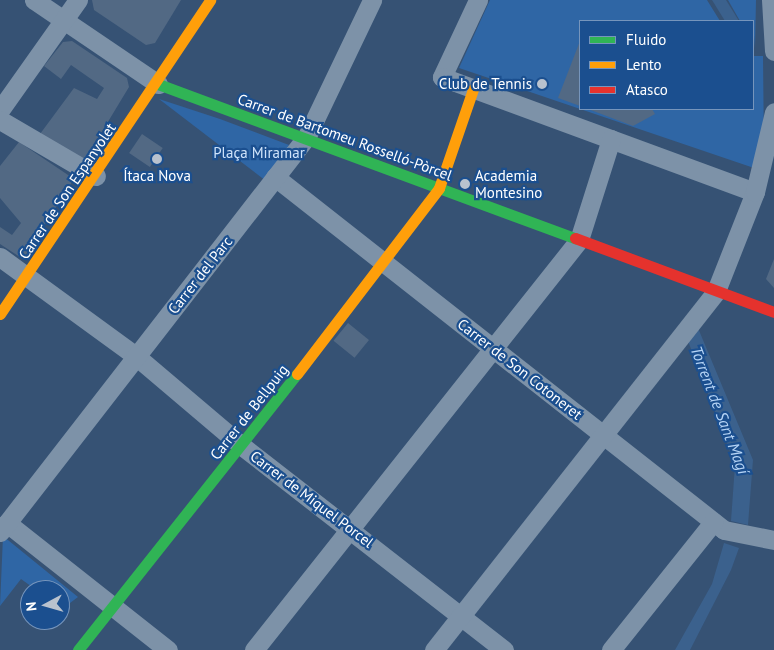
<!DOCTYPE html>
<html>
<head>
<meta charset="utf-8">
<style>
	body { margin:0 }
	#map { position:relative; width:774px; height:650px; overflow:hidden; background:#365274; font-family:"PT Sans",sans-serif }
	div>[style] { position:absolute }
	.green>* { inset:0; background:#2f66a5 }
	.water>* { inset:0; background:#3b618d }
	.building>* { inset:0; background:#526984; transform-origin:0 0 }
	.street>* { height:19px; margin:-9.5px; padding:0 9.5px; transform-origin:9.5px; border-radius:9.5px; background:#7d92a8 }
	.fast>* { height:11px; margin:-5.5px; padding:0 5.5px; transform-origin:5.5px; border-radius:5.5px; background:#30b455 }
	.slow>* { height:11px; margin:-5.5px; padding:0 5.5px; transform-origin:5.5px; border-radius:5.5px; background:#ff9f0a }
	.jam>* { height:11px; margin:-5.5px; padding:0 5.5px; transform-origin:5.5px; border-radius:5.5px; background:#e5322d }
	.dots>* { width:14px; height:14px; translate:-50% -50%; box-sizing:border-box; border:2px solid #1b4f8f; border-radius:50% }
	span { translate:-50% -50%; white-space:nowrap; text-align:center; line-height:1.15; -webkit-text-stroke:4.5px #1b4f8f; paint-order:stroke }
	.poi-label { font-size:15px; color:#fff }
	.right { translate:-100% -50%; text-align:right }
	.left { translate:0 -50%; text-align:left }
	.street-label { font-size:15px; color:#fff }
	.park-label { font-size:15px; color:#cfe3fa }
	.water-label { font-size:16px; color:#b5d3f5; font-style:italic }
	.legend { position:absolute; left:579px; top:20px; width:175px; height:90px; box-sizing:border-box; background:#1b4f8f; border:1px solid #7695bc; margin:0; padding:6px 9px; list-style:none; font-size:15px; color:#fff }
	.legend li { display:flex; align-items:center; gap:10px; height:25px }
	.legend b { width:25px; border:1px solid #7695bc }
	.north { position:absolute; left:20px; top:580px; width:50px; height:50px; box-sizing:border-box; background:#1b4f8f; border:1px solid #7695bc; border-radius:50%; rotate:264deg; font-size:14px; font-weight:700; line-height:20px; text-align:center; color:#fff }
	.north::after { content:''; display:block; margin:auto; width:18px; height:22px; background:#b9c2ce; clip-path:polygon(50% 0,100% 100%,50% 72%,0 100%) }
</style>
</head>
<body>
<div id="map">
	<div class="green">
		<i style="clip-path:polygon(490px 0,707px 0,720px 21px,580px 21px,580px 109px,753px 109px,753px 56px,763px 56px,764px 151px,754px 168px,459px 68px)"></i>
		<i style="clip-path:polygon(728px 0,756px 0,755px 49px,753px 21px,740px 21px)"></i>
		<i style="clip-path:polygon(159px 99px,220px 119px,289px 145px,266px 181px)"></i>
		<i style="clip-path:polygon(3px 536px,78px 597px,70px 603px,60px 590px,42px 580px,35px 589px,21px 579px,0 606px)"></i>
	</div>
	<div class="water">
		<i style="clip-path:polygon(712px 0,726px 0,739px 21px,725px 21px)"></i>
		<i style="clip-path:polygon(698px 328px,753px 460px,748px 525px,731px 521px,735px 465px,688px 341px)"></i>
		<i style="clip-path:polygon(724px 543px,739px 548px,731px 570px,690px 650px,675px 650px,712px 584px)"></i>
	</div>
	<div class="building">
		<i style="clip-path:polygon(92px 0,181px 0,155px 43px,146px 45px,94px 10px)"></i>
		<i style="clip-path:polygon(72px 41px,127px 78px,129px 87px,83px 163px,40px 134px,74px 88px,97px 99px,104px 88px,71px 65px,61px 79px,44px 66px,63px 42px)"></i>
		<i style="clip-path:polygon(580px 41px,580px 106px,558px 98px)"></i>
		<i style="clip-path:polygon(588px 109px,652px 109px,655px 114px,633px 126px)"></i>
		<i style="left:142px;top:134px;width:25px;height:23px;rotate:34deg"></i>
		<i style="clip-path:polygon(19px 142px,74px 179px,23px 259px,0 244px,0 220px,0 227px,12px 235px,21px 223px,0 198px,0 166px)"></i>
		<i style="clip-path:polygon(774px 259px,774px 288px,766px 279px)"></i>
		<i style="left:348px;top:323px;width:27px;height:23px;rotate:39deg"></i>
	</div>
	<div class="street">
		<i style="left:34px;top:0;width:150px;rotate:34.1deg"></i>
		<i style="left:478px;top:0;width:85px;rotate:115.1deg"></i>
		<i style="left:442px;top:77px;width:333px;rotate:20.2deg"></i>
		<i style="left:771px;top:0;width:51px;rotate:86.6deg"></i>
		<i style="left:0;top:110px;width:135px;rotate:-54.7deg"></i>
		<i style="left:0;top:120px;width:111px;rotate:30.3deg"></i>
		<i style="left:275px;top:177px;width:571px;rotate:38.17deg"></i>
		<i style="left:724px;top:530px;width:51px;rotate:11.3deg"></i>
		<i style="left:0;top:257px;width:170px;rotate:36.1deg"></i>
		<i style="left:137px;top:357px;width:138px;rotate:40.3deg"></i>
		<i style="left:242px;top:446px;width:332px;rotate:37.9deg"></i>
		<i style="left:7px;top:523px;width:205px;rotate:38.3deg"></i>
		<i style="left:0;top:532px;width:499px;rotate:-52.2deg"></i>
		<i style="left:306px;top:138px;width:153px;rotate:-64.4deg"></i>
		<i style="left:254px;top:650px;width:523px;rotate:-51.6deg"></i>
		<i style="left:579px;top:240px;width:106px;rotate:-72.4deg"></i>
		<i style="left:434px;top:650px;width:457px;rotate:-51.8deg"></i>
		<i style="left:716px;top:291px;width:106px;rotate:-68.5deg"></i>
		<i style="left:755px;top:192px;width:82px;rotate:-76.6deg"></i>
		<i style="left:611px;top:650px;width:164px;rotate:-51.4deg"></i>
	</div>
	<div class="fast">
		<i style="left:158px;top:84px;width:445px;rotate:20.3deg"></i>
		<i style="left:78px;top:650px;width:352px;rotate:-51.6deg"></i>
	</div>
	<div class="slow">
		<i style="left:0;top:314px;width:378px;rotate:-56.2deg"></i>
		<i style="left:297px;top:374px;width:234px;rotate:-52.6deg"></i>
		<i style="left:439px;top:188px;width:105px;rotate:-71deg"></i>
	</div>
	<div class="jam">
		<i style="left:575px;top:238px;width:212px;rotate:20.4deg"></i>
	</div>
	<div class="dots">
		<i style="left:542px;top:84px;background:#b9c2ce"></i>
		<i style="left:157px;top:159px;background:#b9c2ce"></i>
		<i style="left:465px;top:184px;background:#b9c2ce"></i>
	</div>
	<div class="poi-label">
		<span class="right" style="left:532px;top:84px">Club de Tennis</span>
		<span class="left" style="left:475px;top:184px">Academia<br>Montesino</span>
		<span style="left:157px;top:176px">Ítaca Nova</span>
	</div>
	<div class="street-label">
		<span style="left:345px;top:137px;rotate:20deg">Carrer de Bartomeu Rosselló-Pòrcel</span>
		<span style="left:67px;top:191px;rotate:-56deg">Carrer de Son Espanyolet</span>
		<span style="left:200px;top:275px;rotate:-52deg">Carrer del Parc</span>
		<span style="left:520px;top:369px;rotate:38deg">Carrer de Son Cotoneret</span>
		<span style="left:249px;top:412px;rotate:-52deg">Carrer de Bellpuig</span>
		<span style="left:312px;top:499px;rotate:37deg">Carrer de Miquel Porcel</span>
	</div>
	<div class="park-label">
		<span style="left:259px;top:153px">Plaça Miramar</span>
	</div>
	<div class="water-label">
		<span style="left:720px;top:410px;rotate:69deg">Torrent de Sant Magí</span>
	</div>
	<ul class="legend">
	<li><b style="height:6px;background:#30b455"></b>Fluido</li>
	<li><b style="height:6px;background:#ff9f0a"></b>Lento</li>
	<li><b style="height:6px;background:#e5322d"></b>Atasco</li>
	</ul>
	<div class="north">N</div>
</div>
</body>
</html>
